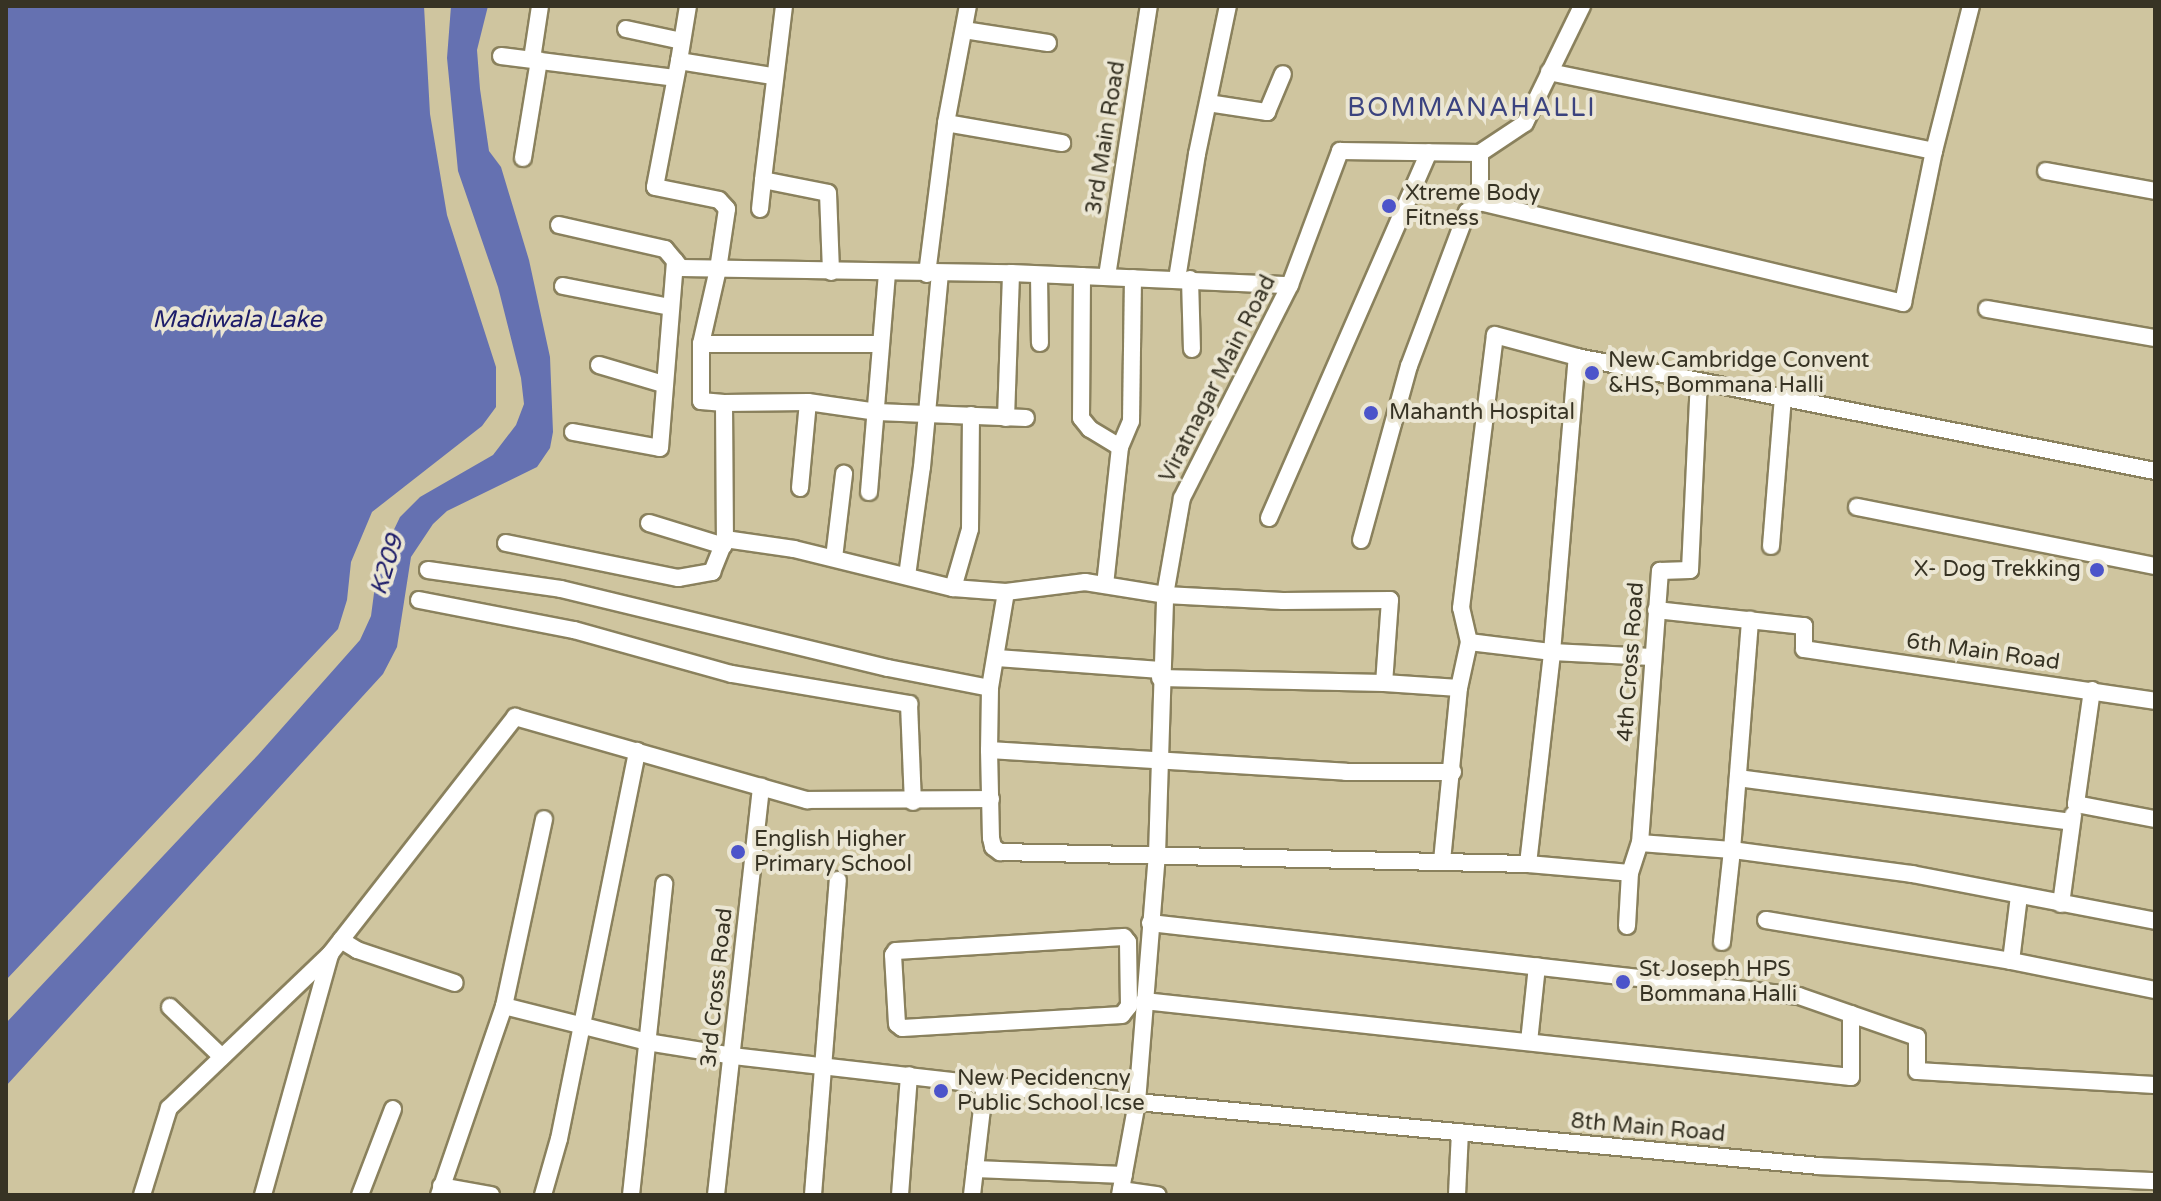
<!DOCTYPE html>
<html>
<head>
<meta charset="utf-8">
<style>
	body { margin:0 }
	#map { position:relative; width:2161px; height:1201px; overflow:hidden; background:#cfc59f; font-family:"Varela Round",sans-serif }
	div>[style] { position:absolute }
	.water>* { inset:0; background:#6571b1 }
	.roads { filter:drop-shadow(2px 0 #8a815d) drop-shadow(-2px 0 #8a815d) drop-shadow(0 2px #8a815d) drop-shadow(0 -2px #8a815d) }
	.minor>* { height:16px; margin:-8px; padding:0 8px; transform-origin:8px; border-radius:8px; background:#fff }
	.dots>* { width:22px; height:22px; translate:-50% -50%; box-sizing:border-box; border:4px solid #ebe6d3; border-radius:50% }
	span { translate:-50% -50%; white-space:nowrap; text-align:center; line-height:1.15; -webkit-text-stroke:8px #ebe6d3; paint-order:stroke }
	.street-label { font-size:22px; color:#373324 }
	.poi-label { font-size:22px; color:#373324 }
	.left { translate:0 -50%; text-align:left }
	.right { translate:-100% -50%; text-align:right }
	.water-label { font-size:24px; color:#1d1c69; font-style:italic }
	.quarter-label { font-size:26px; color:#3b437f; letter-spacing:2px }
	.frame { position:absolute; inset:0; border:8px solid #373324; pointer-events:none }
</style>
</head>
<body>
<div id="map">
	<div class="water">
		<i style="clip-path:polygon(6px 6px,424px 6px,430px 114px,447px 215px,496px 367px,496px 407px,482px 426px,372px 512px,351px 562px,347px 600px,338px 629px,6px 980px)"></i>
		<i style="clip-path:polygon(451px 6px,488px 6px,477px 50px,480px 89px,489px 151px,501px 167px,529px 260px,550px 357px,553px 432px,550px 448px,537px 467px,447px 511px,433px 524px,411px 557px,397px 647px,383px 674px,6px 1086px,6px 1023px,258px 755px,360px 640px,371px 616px,378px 563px,400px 517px,420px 497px,493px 455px,516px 425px,524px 404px,521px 378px,498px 287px,458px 171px,447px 58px)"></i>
	</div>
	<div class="roads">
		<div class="minor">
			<i style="left:688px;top:6px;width:56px;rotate:99.3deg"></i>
			<i style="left:679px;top:61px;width:95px;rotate:9.1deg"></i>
			<i style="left:784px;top:6px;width:175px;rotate:96.9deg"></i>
			<i style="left:763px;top:180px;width:66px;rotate:11.3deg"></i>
			<i style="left:828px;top:193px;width:79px;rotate:87.8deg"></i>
			<i style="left:626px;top:29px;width:57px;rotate:12.1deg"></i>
			<i style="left:964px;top:30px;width:85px;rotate:8.8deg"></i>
			<i style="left:501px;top:56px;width:175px;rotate:7.2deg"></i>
			<i style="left:532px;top:59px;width:54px;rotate:-81.4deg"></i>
			<i style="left:679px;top:61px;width:128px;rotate:100.8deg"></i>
			<i style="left:655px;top:187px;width:65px;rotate:11.5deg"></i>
			<i style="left:719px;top:200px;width:12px;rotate:48deg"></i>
			<i style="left:727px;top:209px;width:61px;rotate:98.5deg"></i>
			<i style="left:718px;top:269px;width:77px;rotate:102.8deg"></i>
			<i style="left:701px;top:344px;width:57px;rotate:90deg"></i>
			<i style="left:701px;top:401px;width:23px;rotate:5deg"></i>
			<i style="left:724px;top:403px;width:136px;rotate:89.6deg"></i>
			<i style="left:725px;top:539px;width:70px;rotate:8.2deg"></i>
			<i style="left:794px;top:549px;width:164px;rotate:13.8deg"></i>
			<i style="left:953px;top:588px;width:53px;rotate:4.3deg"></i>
			<i style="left:1006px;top:592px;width:80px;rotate:-7.2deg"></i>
			<i style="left:1085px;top:582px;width:81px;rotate:9.2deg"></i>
			<i style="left:1165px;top:595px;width:118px;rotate:2.9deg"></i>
			<i style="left:1283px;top:601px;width:107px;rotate:-0.5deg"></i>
			<i style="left:1390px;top:600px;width:83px;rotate:94.1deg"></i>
			<i style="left:1549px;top:72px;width:393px;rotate:11.6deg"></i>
			<i style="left:1208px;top:103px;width:60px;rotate:8.7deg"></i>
			<i style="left:1267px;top:112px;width:41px;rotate:-67.2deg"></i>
			<i style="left:946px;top:123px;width:118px;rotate:9.8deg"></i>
			<i style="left:1480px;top:153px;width:49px;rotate:90deg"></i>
			<i style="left:523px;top:158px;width:99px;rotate:-80.7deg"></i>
			<i style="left:2046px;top:171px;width:111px;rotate:10.4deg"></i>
			<i style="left:1480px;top:202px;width:435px;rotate:13.4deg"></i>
			<i style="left:1903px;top:303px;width:155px;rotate:-78.5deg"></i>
			<i style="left:1934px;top:151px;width:150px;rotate:-75.7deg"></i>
			<i style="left:760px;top:209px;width:29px;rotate:-84deg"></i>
			<i style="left:559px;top:225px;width:109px;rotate:12.8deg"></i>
			<i style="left:665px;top:249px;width:25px;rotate:50deg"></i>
			<i style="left:681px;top:268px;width:330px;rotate:0.9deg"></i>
			<i style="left:1011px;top:273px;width:279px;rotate:2.5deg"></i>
			<i style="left:927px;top:274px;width:152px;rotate:-82.8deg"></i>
			<i style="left:946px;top:123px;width:119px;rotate:-79.4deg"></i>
			<i style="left:1039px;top:275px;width:68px;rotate:89.2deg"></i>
			<i style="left:1082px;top:276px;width:142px;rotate:90.4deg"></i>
			<i style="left:1081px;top:418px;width:14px;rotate:51deg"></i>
			<i style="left:1090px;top:429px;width:35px;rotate:31deg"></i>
			<i style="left:1107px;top:276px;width:273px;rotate:-81.2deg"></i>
			<i style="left:1177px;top:279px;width:127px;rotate:-80.9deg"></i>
			<i style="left:1197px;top:154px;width:151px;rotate:-78.2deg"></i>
			<i style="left:1190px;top:279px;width:70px;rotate:88.4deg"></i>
			<i style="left:563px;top:286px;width:109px;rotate:11.1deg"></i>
			<i style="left:1987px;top:309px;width:170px;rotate:9.8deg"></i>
			<i style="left:701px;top:344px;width:180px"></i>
			<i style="left:599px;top:365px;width:67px;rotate:16.5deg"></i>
			<i style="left:724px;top:403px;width:84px;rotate:-0.7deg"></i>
			<i style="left:808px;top:402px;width:70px;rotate:8.2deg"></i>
			<i style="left:877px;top:412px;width:149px;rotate:2.3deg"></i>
			<i style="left:1006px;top:418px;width:145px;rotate:-88deg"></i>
			<i style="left:573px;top:432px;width:88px;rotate:10.4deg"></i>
			<i style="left:660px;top:448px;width:188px;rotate:-85.4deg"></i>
			<i style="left:800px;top:488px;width:86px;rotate:-84.7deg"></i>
			<i style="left:869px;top:492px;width:220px;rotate:-85.3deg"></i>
			<i style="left:1857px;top:507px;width:304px;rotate:11.2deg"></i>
			<i style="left:1269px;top:518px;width:399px;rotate:-66.4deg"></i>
			<i style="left:649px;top:523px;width:78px;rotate:17deg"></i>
			<i style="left:1361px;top:540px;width:180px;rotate:-74.6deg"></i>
			<i style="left:1409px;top:366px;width:165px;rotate:-69.4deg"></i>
			<i style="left:1467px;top:212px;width:16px;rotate:-38deg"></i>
			<i style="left:506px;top:543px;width:176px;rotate:11.5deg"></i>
			<i style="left:678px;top:578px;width:35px;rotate:-10deg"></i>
			<i style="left:712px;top:572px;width:35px;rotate:-68deg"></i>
			<i style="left:1771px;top:546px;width:149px;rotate:-85.4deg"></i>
			<i style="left:834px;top:558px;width:85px;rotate:-83.2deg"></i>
			<i style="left:428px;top:570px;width:134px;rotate:8.1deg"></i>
			<i style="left:561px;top:589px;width:336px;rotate:13.6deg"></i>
			<i style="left:888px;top:668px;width:104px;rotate:11.1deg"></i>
			<i style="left:907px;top:576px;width:110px;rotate:-82.2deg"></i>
			<i style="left:922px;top:467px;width:194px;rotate:-84.7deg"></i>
			<i style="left:1105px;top:585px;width:139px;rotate:-83.8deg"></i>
			<i style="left:1120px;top:447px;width:28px;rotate:-67deg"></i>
			<i style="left:1131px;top:421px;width:143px;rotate:-89.2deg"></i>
			<i style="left:953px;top:588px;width:61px;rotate:-73.9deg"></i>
			<i style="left:970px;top:529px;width:114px;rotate:-89.5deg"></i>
			<i style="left:1006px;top:592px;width:97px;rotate:99.5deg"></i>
			<i style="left:990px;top:688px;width:62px;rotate:90.9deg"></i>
			<i style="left:989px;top:750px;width:88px;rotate:88.7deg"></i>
			<i style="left:991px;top:838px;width:9px;rotate:77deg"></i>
			<i style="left:993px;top:847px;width:9px;rotate:36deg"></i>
			<i style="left:1000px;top:852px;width:528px;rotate:1.3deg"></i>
			<i style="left:1528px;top:864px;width:213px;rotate:-83.5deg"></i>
			<i style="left:1552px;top:652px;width:296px;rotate:-85.2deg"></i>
			<i style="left:419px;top:600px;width:158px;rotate:11deg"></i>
			<i style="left:574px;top:630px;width:164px;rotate:15.6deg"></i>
			<i style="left:732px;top:674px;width:180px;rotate:9.6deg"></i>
			<i style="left:909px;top:704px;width:98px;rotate:87.7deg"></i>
			<i style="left:1656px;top:610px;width:149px;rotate:6.2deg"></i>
			<i style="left:1804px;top:626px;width:23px;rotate:90deg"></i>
			<i style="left:1804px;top:649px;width:355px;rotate:8.4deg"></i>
			<i style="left:1469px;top:642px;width:35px;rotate:-103deg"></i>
			<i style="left:1461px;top:608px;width:275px;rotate:-82.9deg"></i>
			<i style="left:1495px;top:335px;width:85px;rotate:15deg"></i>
			<i style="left:1577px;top:357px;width:589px;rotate:11.16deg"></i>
			<i style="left:997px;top:658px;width:164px;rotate:4.2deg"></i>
			<i style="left:1160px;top:678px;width:224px;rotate:1.3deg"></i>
			<i style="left:1384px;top:683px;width:75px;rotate:3.8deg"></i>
			<i style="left:1459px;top:688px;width:47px;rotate:-77.7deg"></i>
			<i style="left:1469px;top:642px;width:84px;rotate:6.9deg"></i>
			<i style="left:1552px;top:652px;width:100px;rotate:2.9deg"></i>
			<i style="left:2092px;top:690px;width:115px;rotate:98deg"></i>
			<i style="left:2076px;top:804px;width:80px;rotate:10.8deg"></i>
			<i style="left:989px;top:750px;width:358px;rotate:3.5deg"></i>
			<i style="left:1346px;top:772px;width:107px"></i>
			<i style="left:1738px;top:778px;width:336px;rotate:7.5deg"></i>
			<i style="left:1640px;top:843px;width:92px;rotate:4.4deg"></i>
			<i style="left:1732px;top:850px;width:231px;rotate:-85.5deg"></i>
			<i style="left:1442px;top:861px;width:174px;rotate:-84.4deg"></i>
			<i style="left:1528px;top:864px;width:102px;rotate:5deg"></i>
			<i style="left:2061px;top:904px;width:90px;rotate:-82.3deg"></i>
			<i style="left:1766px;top:920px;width:248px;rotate:9.5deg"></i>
			<i style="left:2011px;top:961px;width:65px;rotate:-83deg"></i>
			<i style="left:1150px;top:923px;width:653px;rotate:6.42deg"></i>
			<i style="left:1799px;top:996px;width:125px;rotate:19.2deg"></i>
			<i style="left:1917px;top:1037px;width:34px;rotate:90deg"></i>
			<i style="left:1917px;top:1071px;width:238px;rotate:3.4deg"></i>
			<i style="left:1627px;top:926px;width:53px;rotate:-86.8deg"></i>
			<i style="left:1630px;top:873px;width:32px;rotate:-72deg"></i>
			<i style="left:1640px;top:843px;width:273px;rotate:-85.8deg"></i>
			<i style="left:1660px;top:571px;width:30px;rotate:-2deg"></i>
			<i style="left:1690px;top:570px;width:189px;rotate:-87.3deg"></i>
			<i style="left:1124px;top:937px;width:6px;rotate:51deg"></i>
			<i style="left:1128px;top:942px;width:64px;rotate:89.1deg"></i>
			<i style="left:1129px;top:1006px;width:11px;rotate:128deg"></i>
			<i style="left:1122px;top:1015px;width:220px;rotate:176.6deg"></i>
			<i style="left:902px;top:1028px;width:6px;rotate:-141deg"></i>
			<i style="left:897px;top:1024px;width:69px;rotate:-93.3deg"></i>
			<i style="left:893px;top:955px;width:5px;rotate:-53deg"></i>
			<i style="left:896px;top:951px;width:228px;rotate:-3.5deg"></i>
			<i style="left:341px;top:940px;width:19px;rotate:32deg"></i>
			<i style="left:357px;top:950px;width:103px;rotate:18.6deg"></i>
			<i style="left:1722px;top:942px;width:93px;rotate:-83.8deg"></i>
			<i style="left:1732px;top:850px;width:182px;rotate:7.6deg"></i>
			<i style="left:1912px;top:874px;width:248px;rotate:10.9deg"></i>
			<i style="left:2011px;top:961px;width:147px;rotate:11.4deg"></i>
			<i style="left:1144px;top:1001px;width:711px;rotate:6.14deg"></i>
			<i style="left:1851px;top:1077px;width:63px;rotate:-90deg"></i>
			<i style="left:504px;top:1006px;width:147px;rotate:14.1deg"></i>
			<i style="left:647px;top:1042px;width:87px;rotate:9.2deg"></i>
			<i style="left:733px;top:1056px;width:407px;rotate:6.5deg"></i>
			<i style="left:1137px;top:1102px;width:685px;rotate:5.36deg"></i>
			<i style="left:1819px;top:1166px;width:336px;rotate:2.6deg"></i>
			<i style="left:170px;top:1007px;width:72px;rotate:43.9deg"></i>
			<i style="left:1529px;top:1042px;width:76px;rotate:-84deg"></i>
			<i style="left:975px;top:1169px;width:149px;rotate:2.3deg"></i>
			<i style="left:441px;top:1186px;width:51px;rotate:10.2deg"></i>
			<i style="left:1121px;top:1190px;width:37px;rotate:8deg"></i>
			<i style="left:142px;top:1195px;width:91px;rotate:-72.8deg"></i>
			<i style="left:169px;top:1108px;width:223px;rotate:-43.7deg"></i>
			<i style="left:330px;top:954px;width:301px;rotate:-52deg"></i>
			<i style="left:515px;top:717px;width:304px;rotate:15.9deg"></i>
			<i style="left:807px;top:800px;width:184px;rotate:-0.3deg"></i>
			<i style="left:263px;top:1195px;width:249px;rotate:-74.4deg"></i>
			<i style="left:360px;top:1195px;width:92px;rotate:-69deg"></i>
			<i style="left:439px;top:1195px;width:200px;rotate:-71deg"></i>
			<i style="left:504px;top:1006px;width:191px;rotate:-77.9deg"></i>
			<i style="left:543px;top:1195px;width:58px;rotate:-74.1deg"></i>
			<i style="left:559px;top:1139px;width:396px;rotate:-78.6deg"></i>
			<i style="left:631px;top:1195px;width:313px;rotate:-83.9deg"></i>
			<i style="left:716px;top:1195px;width:411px;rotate:-83.7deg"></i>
			<i style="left:813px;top:1195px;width:316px;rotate:-85.5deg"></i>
			<i style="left:900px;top:1195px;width:120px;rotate:-85.7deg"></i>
			<i style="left:972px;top:1195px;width:113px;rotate:-83.4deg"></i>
			<i style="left:1120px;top:1195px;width:95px;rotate:-79.6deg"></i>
			<i style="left:1137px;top:1102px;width:248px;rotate:-85.4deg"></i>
			<i style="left:1157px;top:855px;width:260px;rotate:-88.2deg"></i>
			<i style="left:1165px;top:595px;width:98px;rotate:-80.1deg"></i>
			<i style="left:1182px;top:498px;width:239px;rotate:-63.1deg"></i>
			<i style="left:1290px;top:285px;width:143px;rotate:-69.5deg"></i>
			<i style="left:1340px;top:151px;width:140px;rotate:0.8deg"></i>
			<i style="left:1480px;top:153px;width:54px;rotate:-33.7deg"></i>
			<i style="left:1525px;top:123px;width:130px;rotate:-64deg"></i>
			<i style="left:1457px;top:1195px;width:63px;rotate:-87.3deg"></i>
		</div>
	</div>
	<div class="dots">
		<i style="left:1389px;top:206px;background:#4c54ca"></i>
		<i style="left:1592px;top:373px;background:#4c54ca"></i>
		<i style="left:1371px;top:413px;background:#4c54ca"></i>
		<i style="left:2097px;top:570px;background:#4c54ca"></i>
		<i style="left:738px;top:852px;background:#4c54ca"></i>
		<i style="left:1623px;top:982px;background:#4c54ca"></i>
		<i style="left:941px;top:1091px;background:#4c54ca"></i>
	</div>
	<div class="street-label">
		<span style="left:1106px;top:138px;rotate:-81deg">3rd Main Road</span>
		<span style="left:1218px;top:379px;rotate:-63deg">Viratnagar Main Road</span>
		<span style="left:1983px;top:652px;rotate:8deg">6th Main Road</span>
		<span style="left:1631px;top:662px;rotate:-86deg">4th Cross Road</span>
		<span style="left:717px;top:988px;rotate:-84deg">3rd Cross Road</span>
		<span style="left:1648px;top:1128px;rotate:5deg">8th Main Road</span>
	</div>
	<div class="poi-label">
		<span class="left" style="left:1405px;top:206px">Xtreme Body<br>Fitness</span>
		<span class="left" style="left:1608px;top:373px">New Cambridge Convent<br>&amp;HS, Bommana Halli</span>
		<span class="left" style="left:1389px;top:413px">Mahanth Hospital</span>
		<span class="right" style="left:2081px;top:570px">X- Dog Trekking</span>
		<span class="left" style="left:754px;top:852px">English Higher<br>Primary School</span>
		<span class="left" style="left:1639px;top:982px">St Joseph HPS<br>Bommana Halli</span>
		<span class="left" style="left:957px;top:1091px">New Pecidencny<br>Public School Icse</span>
	</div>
	<div class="water-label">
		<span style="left:237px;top:320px">Madiwala Lake</span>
		<span style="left:387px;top:565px;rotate:-73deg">K209</span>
	</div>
	<div class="quarter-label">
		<span style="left:1472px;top:108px">BOMMANAHALLI</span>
	</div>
	<div class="frame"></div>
</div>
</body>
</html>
